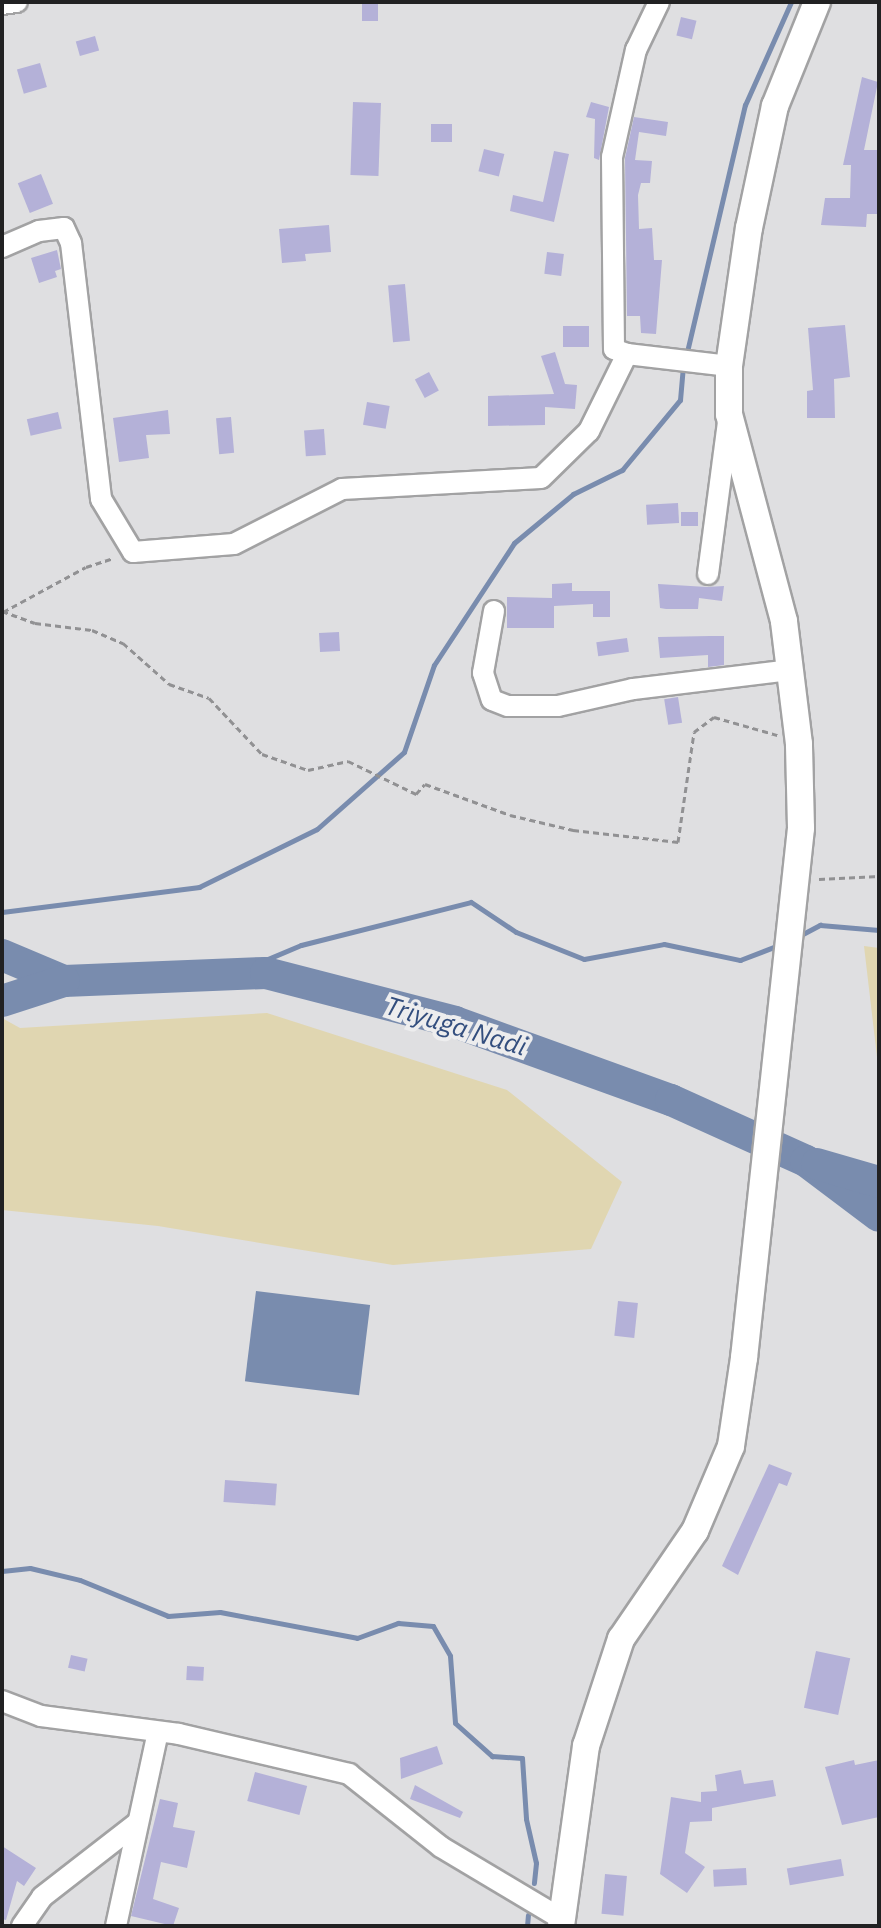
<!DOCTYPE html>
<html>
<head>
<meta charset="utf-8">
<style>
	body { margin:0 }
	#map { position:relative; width:881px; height:1928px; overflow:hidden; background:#dfdfe1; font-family:"IBM Plex Sans",sans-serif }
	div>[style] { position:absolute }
	.sand>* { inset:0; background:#e0d6b1 }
	.water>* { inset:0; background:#798cae; transform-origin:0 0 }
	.stream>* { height:5px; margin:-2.5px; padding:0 2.5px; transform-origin:2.5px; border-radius:2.5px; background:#798cae }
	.river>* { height:32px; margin:-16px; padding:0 16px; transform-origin:16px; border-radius:16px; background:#798cae }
	.building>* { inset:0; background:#b4b1d8; transform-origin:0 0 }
	.path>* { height:3px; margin-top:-1.5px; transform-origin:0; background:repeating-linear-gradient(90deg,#919193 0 6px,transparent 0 10px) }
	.roads { filter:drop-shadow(2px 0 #a2a2a3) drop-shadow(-2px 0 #a2a2a3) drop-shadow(0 2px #a2a2a3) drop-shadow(0 -2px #a2a2a3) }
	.minor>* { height:20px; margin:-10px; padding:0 10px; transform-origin:10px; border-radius:10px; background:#fff }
	.major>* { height:26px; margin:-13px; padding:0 13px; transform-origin:13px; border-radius:13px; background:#fff }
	span { translate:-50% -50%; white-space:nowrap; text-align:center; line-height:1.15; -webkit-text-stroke:8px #ededee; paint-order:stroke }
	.water-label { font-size:26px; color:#334e7e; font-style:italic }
	.frame { position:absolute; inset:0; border:4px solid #212122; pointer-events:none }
</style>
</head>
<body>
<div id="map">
	<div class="sand">
		<i style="clip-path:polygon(864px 946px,879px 948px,879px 1074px)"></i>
		<i style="clip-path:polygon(267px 1013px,507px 1090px,622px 1182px,591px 1249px,393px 1265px,158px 1226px,2px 1210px,2px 1018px,20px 1028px)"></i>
	</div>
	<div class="water">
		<i style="left:256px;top:1291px;width:115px;height:91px;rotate:7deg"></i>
	</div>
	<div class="stream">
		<i style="left:686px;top:356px;width:258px;rotate:-76.8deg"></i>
		<i style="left:745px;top:105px;width:113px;rotate:-65.9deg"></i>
		<i style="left:2px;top:912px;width:199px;rotate:-7.2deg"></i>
		<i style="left:199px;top:887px;width:131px;rotate:-26.2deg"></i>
		<i style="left:317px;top:829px;width:116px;rotate:-41.5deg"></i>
		<i style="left:404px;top:752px;width:92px;rotate:-71deg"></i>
		<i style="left:434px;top:665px;width:146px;rotate:-56.7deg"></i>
		<i style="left:514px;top:543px;width:77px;rotate:-39.7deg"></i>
		<i style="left:573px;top:494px;width:55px;rotate:-26.1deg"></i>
		<i style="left:622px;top:470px;width:91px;rotate:-50.4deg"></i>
		<i style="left:680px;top:400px;width:35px;rotate:-85deg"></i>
		<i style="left:799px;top:936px;width:24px;rotate:-28deg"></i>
		<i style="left:820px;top:925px;width:59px;rotate:4.8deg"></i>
		<i style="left:230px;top:975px;width:77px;rotate:-22.9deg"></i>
		<i style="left:301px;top:945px;width:175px;rotate:-14.2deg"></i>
		<i style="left:471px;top:902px;width:54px;rotate:33.7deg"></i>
		<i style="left:516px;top:932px;width:73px;rotate:21.7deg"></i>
		<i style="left:584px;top:959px;width:81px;rotate:-10.6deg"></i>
		<i style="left:664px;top:944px;width:78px;rotate:11.9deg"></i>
		<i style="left:740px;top:960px;width:42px;rotate:-21deg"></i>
		<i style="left:2px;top:1571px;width:28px;rotate:-6deg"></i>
		<i style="left:30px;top:1568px;width:51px;rotate:13.5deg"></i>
		<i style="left:80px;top:1580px;width:95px;rotate:22.2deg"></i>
		<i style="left:168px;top:1616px;width:52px;rotate:-4.4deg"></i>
		<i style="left:220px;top:1612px;width:139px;rotate:10.7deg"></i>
		<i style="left:357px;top:1638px;width:44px;rotate:-20.1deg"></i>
		<i style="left:398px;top:1623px;width:35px;rotate:5deg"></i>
		<i style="left:433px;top:1626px;width:34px;rotate:60deg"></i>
		<i style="left:450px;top:1656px;width:67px;rotate:85.7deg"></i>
		<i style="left:455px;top:1723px;width:50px;rotate:41.7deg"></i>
		<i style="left:492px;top:1756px;width:30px;rotate:4deg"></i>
		<i style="left:522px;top:1758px;width:61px;rotate:86.2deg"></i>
		<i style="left:526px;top:1819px;width:45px;rotate:77.2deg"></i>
		<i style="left:536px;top:1863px;width:20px;rotate:96deg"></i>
		<i style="left:527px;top:1926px;width:11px;rotate:-85deg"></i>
	</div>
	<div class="river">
		<i style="left:2px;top:955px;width:67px;rotate:22.8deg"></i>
		<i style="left:64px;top:981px;width:202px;rotate:-2.3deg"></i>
		<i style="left:266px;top:973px;width:195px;rotate:14.5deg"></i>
		<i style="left:455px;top:1022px;width:230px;rotate:19.9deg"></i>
		<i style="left:671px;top:1100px;width:148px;rotate:24.3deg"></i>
		<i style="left:806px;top:1161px;width:91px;rotate:37deg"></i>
		<i style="left:2px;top:1001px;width:65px;rotate:-17.9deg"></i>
		<i style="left:817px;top:1164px;width:65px;rotate:16.2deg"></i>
	</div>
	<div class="building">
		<i style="left:362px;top:2px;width:16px;height:19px"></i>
		<i style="left:681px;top:17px;width:16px;height:19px;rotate:14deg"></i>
		<i style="left:95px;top:36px;width:15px;height:20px;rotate:74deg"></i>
		<i style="left:40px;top:63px;width:25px;height:24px;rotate:74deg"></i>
		<i style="clip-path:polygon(862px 77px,878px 82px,864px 150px,877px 150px,879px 214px,867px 214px,866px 227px,821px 225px,825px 198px,850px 198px,851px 165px,843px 165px)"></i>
		<i style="left:353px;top:102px;width:28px;height:73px;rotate:2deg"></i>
		<i style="clip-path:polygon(591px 102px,609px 107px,599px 160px,594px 158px,595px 119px,586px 117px)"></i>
		<i style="clip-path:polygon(634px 117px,668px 122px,666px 136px,639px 132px,635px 160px,652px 161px,650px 183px,641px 183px,638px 195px,639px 229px,652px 228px,654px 260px,662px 260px,656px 334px,641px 333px,640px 316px,627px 316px,625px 158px)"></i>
		<i style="left:431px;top:124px;width:21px;height:18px"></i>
		<i style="left:484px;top:149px;width:21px;height:23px;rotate:14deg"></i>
		<i style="clip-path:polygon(554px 151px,569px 154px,554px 222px,510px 211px,513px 195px,543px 202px)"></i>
		<i style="left:41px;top:174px;width:32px;height:25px;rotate:68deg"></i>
		<i style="clip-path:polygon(329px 225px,331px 252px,305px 254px,306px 261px,282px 263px,279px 229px)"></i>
		<i style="clip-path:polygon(57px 250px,61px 269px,55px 271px,57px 277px,39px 283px,31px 258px)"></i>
		<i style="left:547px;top:252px;width:17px;height:22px;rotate:7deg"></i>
		<i style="left:405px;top:284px;width:57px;height:17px;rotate:85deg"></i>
		<i style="clip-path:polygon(845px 325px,850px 377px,834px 379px,835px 418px,807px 418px,807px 391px,813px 390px,808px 328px)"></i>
		<i style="left:563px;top:326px;width:26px;height:21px"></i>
		<i style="clip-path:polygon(555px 352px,565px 384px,577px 385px,575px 409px,545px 407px,545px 425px,488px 426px,488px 396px,554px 394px,541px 356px)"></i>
		<i style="left:429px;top:372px;width:21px;height:16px;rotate:62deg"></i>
		<i style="left:367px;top:402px;width:23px;height:23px;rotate:10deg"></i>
		<i style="clip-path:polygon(168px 410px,170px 434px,146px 435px,149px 458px,119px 462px,113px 418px)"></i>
		<i style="left:58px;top:412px;width:17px;height:32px;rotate:77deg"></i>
		<i style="left:231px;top:417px;width:36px;height:15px;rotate:85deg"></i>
		<i style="left:324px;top:429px;width:26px;height:20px;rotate:86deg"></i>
		<i style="left:678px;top:503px;width:20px;height:32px;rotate:87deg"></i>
		<i style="left:698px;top:512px;width:14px;height:17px;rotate:90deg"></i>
		<i style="clip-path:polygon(572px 583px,572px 591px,610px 591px,610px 617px,593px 617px,593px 604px,554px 606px,554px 628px,507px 628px,507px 597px,552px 598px,552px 584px)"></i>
		<i style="clip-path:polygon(658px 584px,707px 587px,724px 586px,722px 601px,699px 598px,698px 609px,666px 609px,660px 608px)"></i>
		<i style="left:339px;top:632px;width:19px;height:20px;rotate:87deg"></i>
		<i style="clip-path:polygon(710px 636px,724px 636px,724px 665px,708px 667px,708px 655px,660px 658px,658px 637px)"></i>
		<i style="left:627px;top:638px;width:14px;height:31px;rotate:82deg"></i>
		<i style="left:678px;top:697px;width:26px;height:14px;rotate:81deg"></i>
		<i style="left:618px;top:1301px;width:20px;height:35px;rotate:6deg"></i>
		<i style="clip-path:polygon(769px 1464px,792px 1473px,787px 1486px,779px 1483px,738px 1575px,722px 1566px)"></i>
		<i style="left:225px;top:1480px;width:52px;height:22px;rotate:4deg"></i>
		<i style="left:816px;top:1651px;width:35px;height:58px;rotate:12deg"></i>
		<i style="left:71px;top:1655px;width:17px;height:13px;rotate:13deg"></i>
		<i style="left:187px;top:1666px;width:17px;height:14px;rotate:3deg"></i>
		<i style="clip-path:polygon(437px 1746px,443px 1764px,401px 1779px,400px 1758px)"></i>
		<i style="clip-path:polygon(854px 1760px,855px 1765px,879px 1760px,879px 1817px,842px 1825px,825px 1767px)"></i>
		<i style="clip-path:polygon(741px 1770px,744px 1784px,773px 1780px,776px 1796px,712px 1808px,712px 1821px,690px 1822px,685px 1853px,705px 1867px,687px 1893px,660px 1874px,671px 1797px,701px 1802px,701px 1792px,717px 1791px,715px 1775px)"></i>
		<i style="left:255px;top:1772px;width:54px;height:30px;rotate:15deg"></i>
		<i style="clip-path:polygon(415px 1785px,463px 1812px,460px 1818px,410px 1799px)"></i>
		<i style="clip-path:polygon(160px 1799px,178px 1803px,173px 1827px,195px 1831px,187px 1868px,161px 1862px,153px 1899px,179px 1908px,173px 1926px,131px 1916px)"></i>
		<i style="clip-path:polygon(2px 1846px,36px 1868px,24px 1886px,17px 1881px,6px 1920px,2px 1919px)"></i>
		<i style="left:841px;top:1859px;width:17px;height:55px;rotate:80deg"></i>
		<i style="left:746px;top:1868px;width:17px;height:33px;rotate:87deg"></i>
		<i style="left:605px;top:1874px;width:22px;height:40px;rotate:5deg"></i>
	</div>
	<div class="path">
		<i style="left:2px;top:611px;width:35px;rotate:20deg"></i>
		<i style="left:35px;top:623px;width:57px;rotate:7deg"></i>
		<i style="left:92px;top:630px;width:34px;rotate:23deg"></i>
		<i style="left:123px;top:643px;width:62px;rotate:41.7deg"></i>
		<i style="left:169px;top:684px;width:42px;rotate:19.3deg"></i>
		<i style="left:209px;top:698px;width:77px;rotate:46.6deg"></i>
		<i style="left:262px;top:754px;width:49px;rotate:19.2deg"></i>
		<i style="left:308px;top:770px;width:41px;rotate:-12.7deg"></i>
		<i style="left:348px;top:761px;width:76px;rotate:25.9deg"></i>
		<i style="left:416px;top:794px;width:13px;rotate:-48deg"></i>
		<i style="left:425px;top:784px;width:90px;rotate:20deg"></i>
		<i style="left:510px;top:815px;width:65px;rotate:13.4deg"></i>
		<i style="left:573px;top:830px;width:106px;rotate:6.5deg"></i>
		<i style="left:678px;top:842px;width:111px;rotate:-81.7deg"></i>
		<i style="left:694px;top:732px;width:25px;rotate:-37deg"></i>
		<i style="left:714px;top:717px;width:66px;rotate:15.9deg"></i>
		<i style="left:3px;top:612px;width:94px;rotate:-28.5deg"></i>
		<i style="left:86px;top:567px;width:29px;rotate:-18deg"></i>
		<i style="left:819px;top:879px;width:60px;rotate:-2.9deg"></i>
	</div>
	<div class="roads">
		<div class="minor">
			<i style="left:2px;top:4px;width:15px;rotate:-8deg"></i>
			<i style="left:2px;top:247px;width:40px;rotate:-23.4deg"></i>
			<i style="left:39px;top:231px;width:25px;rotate:-7deg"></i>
			<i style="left:64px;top:228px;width:17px;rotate:65deg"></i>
			<i style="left:71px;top:243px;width:258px;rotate:83.3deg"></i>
			<i style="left:101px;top:499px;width:62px;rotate:58.9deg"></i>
			<i style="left:133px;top:552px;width:101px;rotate:-4.5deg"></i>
			<i style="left:234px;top:544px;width:121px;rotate:-27deg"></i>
			<i style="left:342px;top:489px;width:199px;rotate:-3.2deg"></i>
			<i style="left:541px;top:478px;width:67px;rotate:-44.4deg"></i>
			<i style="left:589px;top:431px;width:86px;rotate:-63.7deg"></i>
			<i style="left:627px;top:354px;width:103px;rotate:6.7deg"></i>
			<i style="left:627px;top:354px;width:14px;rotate:-159deg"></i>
			<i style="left:614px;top:349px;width:192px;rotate:-90.6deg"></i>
			<i style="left:612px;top:157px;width:110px;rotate:-77.4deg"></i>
			<i style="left:636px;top:50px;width:53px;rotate:-64.4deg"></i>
			<i style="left:708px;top:574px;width:153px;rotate:-82.5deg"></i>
			<i style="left:494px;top:611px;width:63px;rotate:100.1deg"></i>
			<i style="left:483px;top:673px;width:28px;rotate:72deg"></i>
			<i style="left:492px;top:700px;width:17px;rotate:21deg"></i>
			<i style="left:508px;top:706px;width:50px"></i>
			<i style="left:558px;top:706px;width:77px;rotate:-12.8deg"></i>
			<i style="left:633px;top:689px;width:158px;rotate:-6.9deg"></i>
			<i style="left:2px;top:1701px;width:42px;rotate:21deg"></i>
			<i style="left:41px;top:1716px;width:139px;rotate:7.4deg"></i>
			<i style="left:179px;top:1734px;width:175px;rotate:13.2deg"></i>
			<i style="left:349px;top:1774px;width:117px;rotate:38.4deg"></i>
			<i style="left:441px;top:1847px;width:141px;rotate:30.8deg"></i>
			<i style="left:22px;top:1926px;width:35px;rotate:-55deg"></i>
			<i style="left:42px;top:1897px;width:120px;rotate:-37.9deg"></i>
			<i style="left:116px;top:1926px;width:198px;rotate:-77.8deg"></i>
		</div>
		<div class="major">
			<i style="left:561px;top:1926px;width:182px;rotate:-82.1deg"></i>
			<i style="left:586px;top:1746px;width:113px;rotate:-71.9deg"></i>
			<i style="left:621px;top:1639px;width:131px;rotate:-55.6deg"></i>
			<i style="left:695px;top:1531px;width:92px;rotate:-67deg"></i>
			<i style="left:731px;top:1446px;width:89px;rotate:-81.6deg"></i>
			<i style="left:744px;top:1358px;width:533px;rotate:-83.86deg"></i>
			<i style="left:801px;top:828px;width:84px;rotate:-91.4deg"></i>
			<i style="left:799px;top:744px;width:124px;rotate:-97deg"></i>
			<i style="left:784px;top:621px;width:214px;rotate:-104.9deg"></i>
			<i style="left:729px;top:414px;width:48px;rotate:-90deg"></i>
			<i style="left:729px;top:366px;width:139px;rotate:-81.8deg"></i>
			<i style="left:749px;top:228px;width:125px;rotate:-78deg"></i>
			<i style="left:775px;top:106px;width:112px;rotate:-68deg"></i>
		</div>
	</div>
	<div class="water-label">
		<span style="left:456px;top:1026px;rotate:17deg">Triyuga Nadi</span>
	</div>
	<div class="frame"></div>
</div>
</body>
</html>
